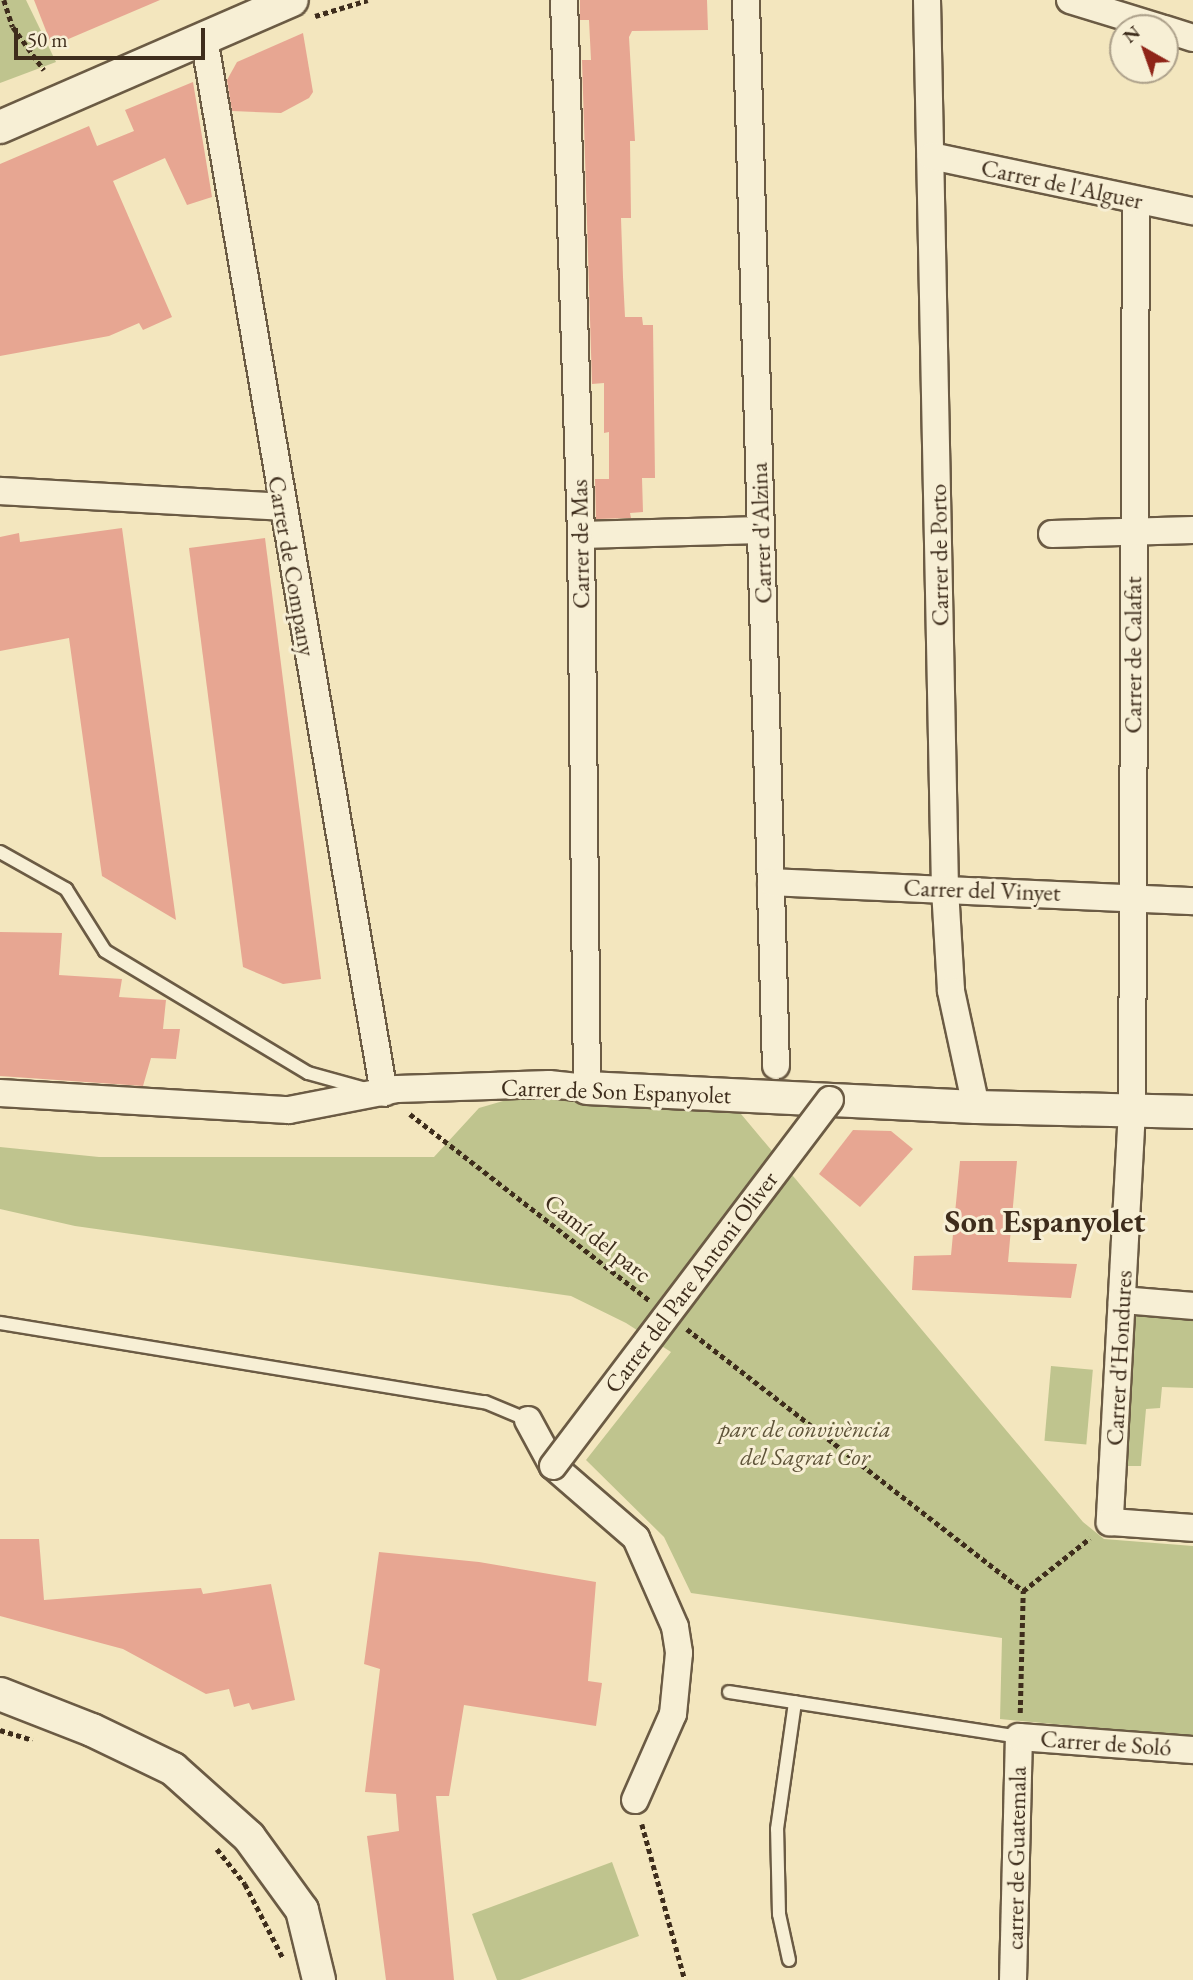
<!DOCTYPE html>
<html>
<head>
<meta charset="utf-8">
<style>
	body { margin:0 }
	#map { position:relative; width:1193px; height:1980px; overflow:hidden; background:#f3e6be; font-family:"EB Garamond",serif }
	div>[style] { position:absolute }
	.green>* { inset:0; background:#bfc48e; transform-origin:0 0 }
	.building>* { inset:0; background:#e7a692 }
	.path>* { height:4.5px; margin-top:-2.25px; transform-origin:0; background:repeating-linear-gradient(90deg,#3e2d1c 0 5px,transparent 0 8.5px) }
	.roads { filter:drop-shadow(2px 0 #6b5b44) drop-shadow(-2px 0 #6b5b44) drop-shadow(0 2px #6b5b44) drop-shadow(0 -2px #6b5b44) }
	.service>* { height:12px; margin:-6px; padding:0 6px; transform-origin:6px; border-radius:6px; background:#f7efd5 }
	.minor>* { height:26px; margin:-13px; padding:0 13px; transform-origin:13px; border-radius:13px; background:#f7efd5 }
	.tertiary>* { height:32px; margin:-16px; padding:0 16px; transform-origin:16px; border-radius:16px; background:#f7efd5 }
	.bridges { filter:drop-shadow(2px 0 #6b5b44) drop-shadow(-2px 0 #6b5b44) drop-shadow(0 2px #6b5b44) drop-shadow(0 -2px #6b5b44) }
	.minor-bridge>* { height:26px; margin:-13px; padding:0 13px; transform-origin:13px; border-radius:13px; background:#f7efd5 }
	span { translate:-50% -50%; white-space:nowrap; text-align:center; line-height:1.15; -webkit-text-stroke:6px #f7efd5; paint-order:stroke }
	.street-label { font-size:24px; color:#3e2d1c }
	.park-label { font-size:24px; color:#5e5338; font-style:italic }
	.district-label { font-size:32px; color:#3e2d1c; font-weight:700 }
	.north { position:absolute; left:1109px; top:14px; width:70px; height:70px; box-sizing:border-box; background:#f7efd5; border:2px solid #ada18b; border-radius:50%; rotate:320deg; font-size:19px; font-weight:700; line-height:28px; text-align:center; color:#3e2d1c }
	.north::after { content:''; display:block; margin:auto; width:24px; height:32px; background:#8f2418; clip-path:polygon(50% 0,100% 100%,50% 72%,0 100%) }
	.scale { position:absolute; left:14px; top:28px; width:191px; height:32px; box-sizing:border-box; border:4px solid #3e2d1c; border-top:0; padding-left:9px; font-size:21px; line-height:24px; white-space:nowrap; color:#3e2d1c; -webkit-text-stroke:5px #f7efd5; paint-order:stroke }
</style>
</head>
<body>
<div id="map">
	<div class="green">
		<i style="clip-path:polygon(0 0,26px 0,56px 62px,0 83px)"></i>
		<i style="clip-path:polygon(520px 1096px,736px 1108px,1083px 1522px,1104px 1539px,1193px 1546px,1193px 1737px,1000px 1719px,1002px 1638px,691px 1593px,664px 1537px,586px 1460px,671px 1352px,626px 1323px,571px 1296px,75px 1226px,0 1209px,0 1147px,99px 1157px,434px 1157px,479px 1108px)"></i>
		<i style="clip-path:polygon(1128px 1308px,1193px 1314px,1193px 1388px,1162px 1387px,1160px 1408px,1146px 1409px,1141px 1466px,1120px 1466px)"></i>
		<i style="left:1051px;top:1366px;width:42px;height:75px;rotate:5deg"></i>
		<i style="clip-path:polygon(612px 1862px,639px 1936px,520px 1980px,497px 1980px,472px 1914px)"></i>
	</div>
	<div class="building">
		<i style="clip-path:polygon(34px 0,160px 0,52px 46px)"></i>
		<i style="clip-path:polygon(580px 0,707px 0,708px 30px,632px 31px,629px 37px,635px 141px,630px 141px,631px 218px,621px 218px,623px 277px,625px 317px,642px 317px,643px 325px,653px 325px,655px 478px,642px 478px,643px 512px,630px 513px,631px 518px,596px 519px,595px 479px,609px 479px,609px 432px,604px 433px,604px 383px,592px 384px,582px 60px,591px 60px,589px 20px,580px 20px)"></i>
		<i style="clip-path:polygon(303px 33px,313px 92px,309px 98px,281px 113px,232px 111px,227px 80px,237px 62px)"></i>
		<i style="clip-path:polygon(193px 82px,212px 197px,187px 205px,165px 158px,113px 181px,172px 317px,143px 330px,139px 323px,109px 336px,0 356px,0 164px,89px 126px,97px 146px,134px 131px,125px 110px)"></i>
		<i style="clip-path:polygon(122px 528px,176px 920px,102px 876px,69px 638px,0 651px,0 537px,19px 533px,20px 542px)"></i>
		<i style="clip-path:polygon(265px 538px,321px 979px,283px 984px,243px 967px,189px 548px)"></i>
		<i style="clip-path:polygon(0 932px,62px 933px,59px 975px,122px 979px,119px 997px,166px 1000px,163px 1029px,180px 1029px,176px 1059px,151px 1058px,143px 1086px,0 1076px)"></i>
		<i style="clip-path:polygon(853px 1130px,891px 1131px,913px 1149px,860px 1207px,819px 1174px)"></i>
		<i style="clip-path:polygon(960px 1161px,1017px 1161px,1008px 1262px,1077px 1264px,1071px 1298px,912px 1290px,914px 1256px,951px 1255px)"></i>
		<i style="clip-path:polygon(0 1539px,39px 1539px,44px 1600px,201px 1588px,203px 1594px,271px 1584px,295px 1700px,252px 1710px,249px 1703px,234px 1707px,229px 1689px,206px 1694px,123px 1649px,0 1616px)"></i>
		<i style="clip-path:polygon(379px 1552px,479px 1562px,596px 1582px,588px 1681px,602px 1683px,596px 1726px,464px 1705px,449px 1796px,436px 1796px,454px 1980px,386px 1980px,367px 1836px,399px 1831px,396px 1794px,365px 1792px,380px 1669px,364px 1664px)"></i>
	</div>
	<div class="path">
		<i style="left:4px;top:0;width:28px;rotate:72deg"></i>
		<i style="left:13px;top:27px;width:53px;rotate:54.2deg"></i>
		<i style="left:315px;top:16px;width:55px;rotate:-16.8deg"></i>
		<i style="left:410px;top:1114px;width:303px;rotate:37.9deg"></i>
		<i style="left:687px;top:1329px;width:426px;rotate:37.9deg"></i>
		<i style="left:1020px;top:1713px;width:122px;rotate:-88.6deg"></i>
		<i style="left:1023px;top:1591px;width:85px;rotate:-38.3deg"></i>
		<i style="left:0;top:1730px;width:34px;rotate:17deg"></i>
		<i style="left:642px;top:1824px;width:162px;rotate:74.6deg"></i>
		<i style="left:217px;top:1849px;width:45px;rotate:51.3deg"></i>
		<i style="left:245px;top:1884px;width:83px;rotate:62.8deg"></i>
	</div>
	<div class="roads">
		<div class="service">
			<i style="left:0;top:852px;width:76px;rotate:29.3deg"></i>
			<i style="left:66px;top:889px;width:73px;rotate:57.8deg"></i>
			<i style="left:105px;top:951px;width:237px;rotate:31deg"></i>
			<i style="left:308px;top:1073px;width:60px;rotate:15.4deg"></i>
			<i style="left:0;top:1323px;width:491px;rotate:9.3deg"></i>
			<i style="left:485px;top:1402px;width:47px;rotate:22.7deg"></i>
			<i style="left:729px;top:1692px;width:293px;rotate:8.8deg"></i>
			<i style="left:789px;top:1960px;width:47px;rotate:-102.3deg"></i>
			<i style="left:779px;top:1914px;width:85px;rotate:-91.3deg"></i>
			<i style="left:777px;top:1829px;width:128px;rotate:-81.9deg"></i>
		</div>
		<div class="minor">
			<i style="left:746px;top:0;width:1066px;rotate:88.39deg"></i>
			<i style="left:927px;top:0;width:889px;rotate:88.84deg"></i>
			<i style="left:945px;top:889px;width:102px;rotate:86.6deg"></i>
			<i style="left:951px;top:991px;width:119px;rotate:77.8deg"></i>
			<i style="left:1070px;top:0;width:95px;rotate:17.1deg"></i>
			<i style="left:1165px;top:29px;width:29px;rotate:18deg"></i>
			<i style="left:204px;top:38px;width:1070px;rotate:80.32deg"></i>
			<i style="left:931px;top:156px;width:268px;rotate:11.9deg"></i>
			<i style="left:1136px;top:200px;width:910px;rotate:90.25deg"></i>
			<i style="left:1132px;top:1110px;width:413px;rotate:93.1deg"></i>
			<i style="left:1110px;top:1522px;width:83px;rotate:4.1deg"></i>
			<i style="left:0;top:491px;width:282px;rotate:3.2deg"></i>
			<i style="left:1052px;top:534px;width:141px;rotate:-1.6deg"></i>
			<i style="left:581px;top:535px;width:180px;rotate:-1.6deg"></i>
			<i style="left:771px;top:882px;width:422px;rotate:2.6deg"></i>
			<i style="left:0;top:1093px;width:289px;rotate:3.4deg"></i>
			<i style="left:289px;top:1110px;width:110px;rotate:-11deg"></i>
			<i style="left:397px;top:1089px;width:152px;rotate:-1.9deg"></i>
			<i style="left:549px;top:1084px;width:38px;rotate:6deg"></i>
			<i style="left:587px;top:1088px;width:553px;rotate:-90.62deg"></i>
			<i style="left:581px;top:535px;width:535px;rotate:-91.82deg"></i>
			<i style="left:1122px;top:1300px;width:71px;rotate:4.8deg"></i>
			<i style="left:528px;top:1420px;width:52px;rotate:61.5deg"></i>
			<i style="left:553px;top:1466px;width:110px;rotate:40.9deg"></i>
			<i style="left:636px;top:1538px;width:97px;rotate:66.3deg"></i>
			<i style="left:675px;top:1627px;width:26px;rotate:81deg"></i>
			<i style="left:679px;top:1653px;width:61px;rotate:95.6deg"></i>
			<i style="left:673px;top:1714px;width:94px;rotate:113.8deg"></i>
			<i style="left:1013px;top:1980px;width:243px;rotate:-88.6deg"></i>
			<i style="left:1019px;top:1737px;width:174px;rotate:4.3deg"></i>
		</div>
		<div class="tertiary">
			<i style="left:0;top:127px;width:318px;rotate:-23.5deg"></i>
			<i style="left:587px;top:1088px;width:389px;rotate:2.8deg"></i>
			<i style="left:976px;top:1107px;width:217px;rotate:1.3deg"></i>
			<i style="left:0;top:1694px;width:99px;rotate:21.4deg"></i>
			<i style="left:92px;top:1730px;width:90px;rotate:25.7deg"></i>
			<i style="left:173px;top:1769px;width:102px;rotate:41.8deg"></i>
			<i style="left:249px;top:1837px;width:90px;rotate:54deg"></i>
			<i style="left:302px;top:1910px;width:72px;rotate:76.3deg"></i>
		</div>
	</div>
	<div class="bridges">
		<div class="minor-bridge">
			<i style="left:553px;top:1466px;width:459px;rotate:-52.9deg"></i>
		</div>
	</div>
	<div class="street-label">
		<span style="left:1062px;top:184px;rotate:12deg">Carrer de l'Alguer</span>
		<span style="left:761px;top:533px;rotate:-92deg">Carrer d'Alzina</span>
		<span style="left:580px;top:544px;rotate:-91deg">Carrer de Mas</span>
		<span style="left:939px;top:555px;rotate:-91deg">Carrer de Porto</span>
		<span style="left:292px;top:566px;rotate:80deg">Carrer de Company</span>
		<span style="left:1133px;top:655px;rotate:-90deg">Carrer de Calafat</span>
		<span style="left:982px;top:890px;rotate:2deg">Carrer del Vinyet</span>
		<span style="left:616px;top:1091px;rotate:2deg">Carrer de Son Espanyolet</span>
		<span style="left:598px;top:1238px;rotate:38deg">Camí del parc</span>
		<span style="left:691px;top:1282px;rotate:-53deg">Carrer del Pare Antoni Oliver</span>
		<span style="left:1119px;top:1358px;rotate:-87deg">Carrer d'Hondures</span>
		<span style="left:1106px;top:1743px;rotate:4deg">Carrer de Soló</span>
		<span style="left:1016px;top:1858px;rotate:-89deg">carrer de Guatemala</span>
	</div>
	<div class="park-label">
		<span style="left:805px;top:1443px">parc de convivència<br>del Sagrat Cor</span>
	</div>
	<div class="district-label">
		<span style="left:1045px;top:1221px">Son Espanyolet</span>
	</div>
	<div class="north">N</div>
	<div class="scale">50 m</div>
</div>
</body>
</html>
